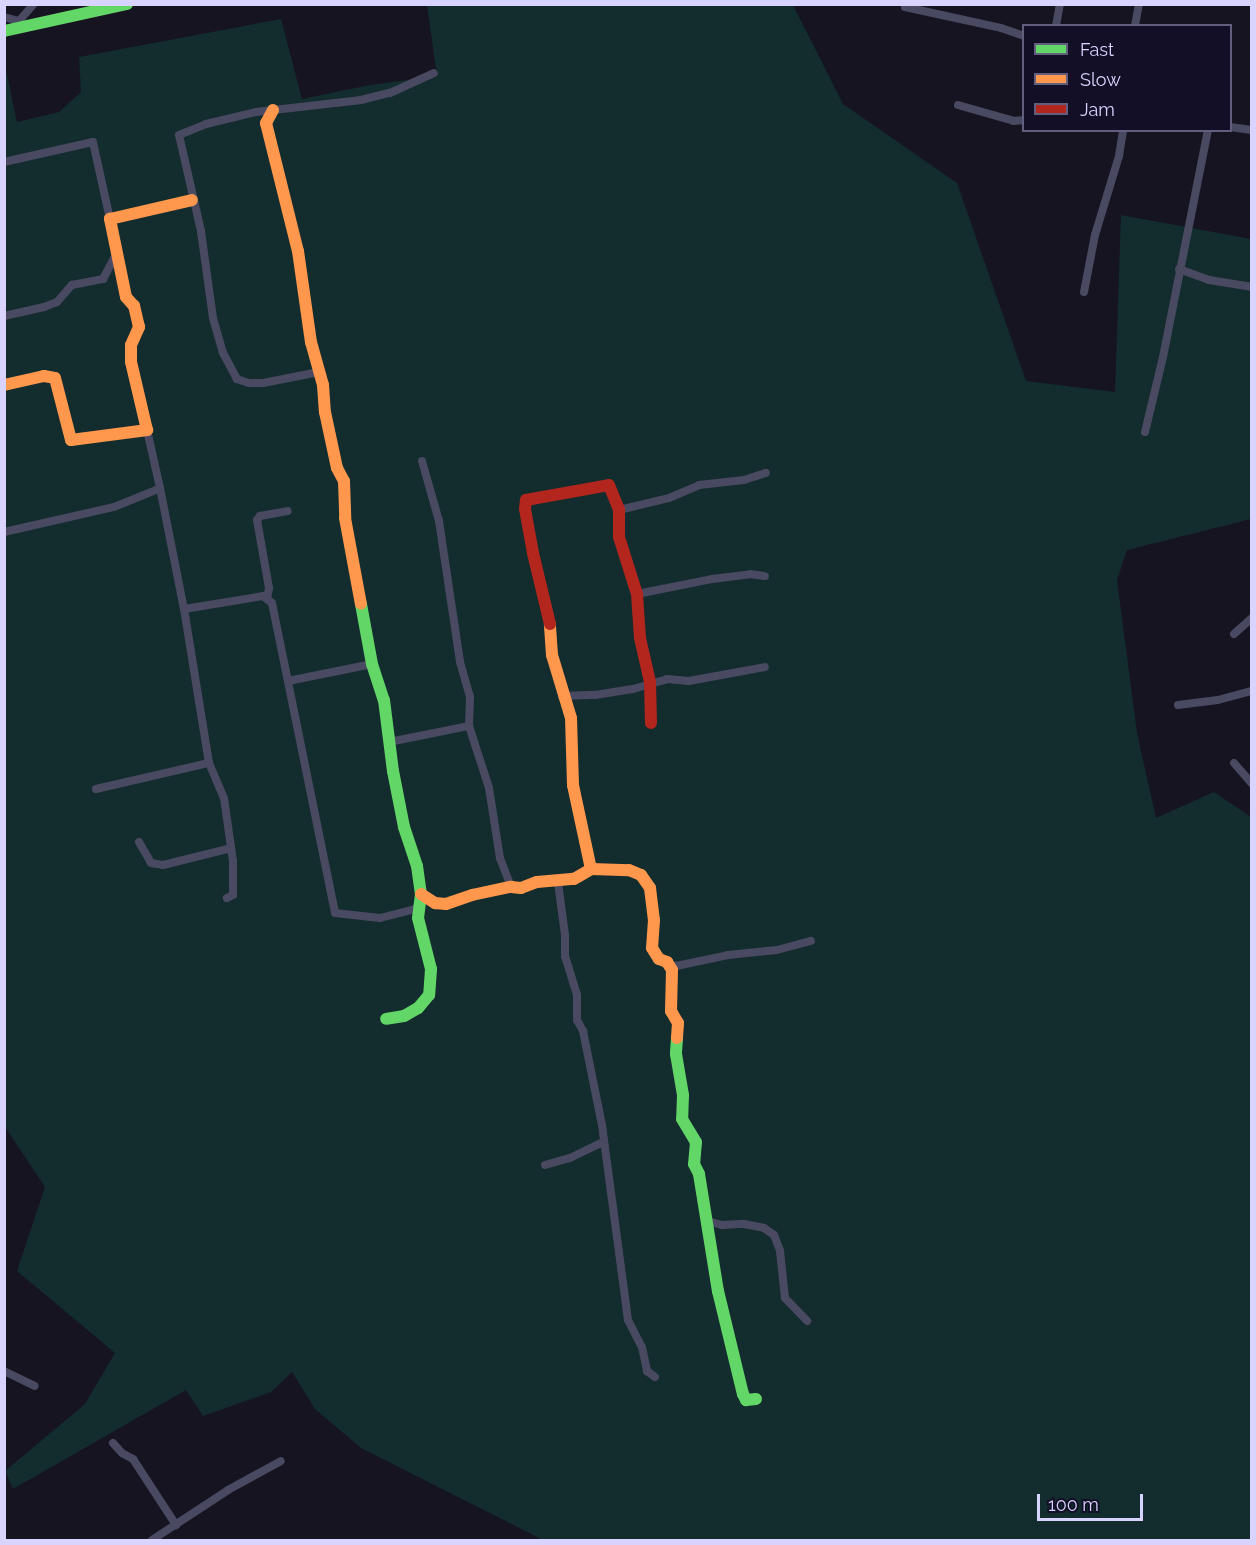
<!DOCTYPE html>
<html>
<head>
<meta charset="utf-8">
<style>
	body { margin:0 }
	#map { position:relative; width:1256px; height:1545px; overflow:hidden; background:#161421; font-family:Raleway,sans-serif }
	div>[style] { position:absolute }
	.green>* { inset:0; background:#132c2d }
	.street>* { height:8px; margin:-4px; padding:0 4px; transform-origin:4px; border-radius:4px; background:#4a4962 }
	.fast>* { height:12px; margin:-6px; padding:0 6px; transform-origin:6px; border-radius:6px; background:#63d668 }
	.slow>* { height:12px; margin:-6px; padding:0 6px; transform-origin:6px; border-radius:6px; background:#ff974d }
	.jam>* { height:12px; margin:-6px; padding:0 6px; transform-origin:6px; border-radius:6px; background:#b3261e }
	span { translate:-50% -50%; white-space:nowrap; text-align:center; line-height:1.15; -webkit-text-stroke:6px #130f26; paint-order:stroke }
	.frame { position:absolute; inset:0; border:6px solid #d9d4ff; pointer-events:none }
	.legend { position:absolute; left:1022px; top:24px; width:210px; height:108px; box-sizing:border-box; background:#130f26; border:2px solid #625e7d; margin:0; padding:8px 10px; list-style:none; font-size:18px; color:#d9d4ff }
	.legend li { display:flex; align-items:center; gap:12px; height:30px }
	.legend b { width:30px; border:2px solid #625e7d }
	.scale { position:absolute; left:1037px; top:1494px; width:106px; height:27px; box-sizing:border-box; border:3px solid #d9d4ff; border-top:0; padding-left:8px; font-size:18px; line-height:21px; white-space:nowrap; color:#d9d4ff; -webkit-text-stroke:4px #130f26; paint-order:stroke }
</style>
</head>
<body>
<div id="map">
	<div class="green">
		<i style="clip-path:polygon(427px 5px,793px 5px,843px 104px,957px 183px,1026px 381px,1115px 392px,1121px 215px,1251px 239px,1251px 519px,1127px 550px,1117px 580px,1137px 733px,1156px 818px,1214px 792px,1251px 817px,1251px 1540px,543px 1540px,361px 1448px,315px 1409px,292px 1372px,271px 1392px,203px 1416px,186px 1390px,13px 1489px,5px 1471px,85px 1404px,115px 1353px,17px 1271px,45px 1187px,5px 1127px,4px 61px,17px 122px,59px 112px,81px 92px,79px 57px,281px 19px,302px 99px,370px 85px,437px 76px)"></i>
	</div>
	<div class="street">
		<i style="left:905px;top:7px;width:98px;rotate:12.3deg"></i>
		<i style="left:1001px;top:28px;width:24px;rotate:19deg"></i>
		<i style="left:4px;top:17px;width:16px;rotate:15deg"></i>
		<i style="left:19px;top:21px;width:4px;rotate:76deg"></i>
		<i style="left:19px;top:21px;width:23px;rotate:-49deg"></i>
		<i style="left:1056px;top:26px;width:22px;rotate:-80deg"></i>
		<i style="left:1135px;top:26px;width:22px;rotate:-80deg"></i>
		<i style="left:958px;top:105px;width:58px;rotate:15.9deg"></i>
		<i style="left:1014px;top:121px;width:10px;rotate:-6deg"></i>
		<i style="left:1230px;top:127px;width:22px;rotate:8deg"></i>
		<i style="left:4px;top:162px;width:91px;rotate:-12.7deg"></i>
		<i style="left:93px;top:142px;width:79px;rotate:77.6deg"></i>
		<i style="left:1179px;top:269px;width:32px;rotate:20deg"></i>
		<i style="left:1209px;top:280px;width:44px;rotate:9.2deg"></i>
		<i style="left:1084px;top:292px;width:58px;rotate:-79.1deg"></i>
		<i style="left:1095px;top:235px;width:83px;rotate:-73.1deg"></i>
		<i style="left:1119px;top:156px;width:26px;rotate:-81deg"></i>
		<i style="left:4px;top:316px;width:41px;rotate:-12.7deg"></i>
		<i style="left:44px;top:307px;width:14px;rotate:-21deg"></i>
		<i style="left:57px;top:302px;width:23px;rotate:-49deg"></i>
		<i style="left:72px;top:285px;width:32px;rotate:-11deg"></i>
		<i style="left:103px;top:279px;width:30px;rotate:-62deg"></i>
		<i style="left:319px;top:372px;width:57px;rotate:168.9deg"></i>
		<i style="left:263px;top:383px;width:14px;rotate:180deg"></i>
		<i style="left:249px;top:383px;width:13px;rotate:-162deg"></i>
		<i style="left:237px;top:379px;width:30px;rotate:-118deg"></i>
		<i style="left:223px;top:353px;width:36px;rotate:-106deg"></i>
		<i style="left:213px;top:318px;width:88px;rotate:-97.9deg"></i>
		<i style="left:201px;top:231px;width:98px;rotate:-102.9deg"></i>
		<i style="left:179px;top:135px;width:29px;rotate:-22deg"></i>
		<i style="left:206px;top:124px;width:51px;rotate:-13.5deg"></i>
		<i style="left:256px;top:112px;width:106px;rotate:-6.5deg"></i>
		<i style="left:361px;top:100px;width:30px;rotate:-14deg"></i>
		<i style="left:390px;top:93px;width:48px;rotate:-24.4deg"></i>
		<i style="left:1145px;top:432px;width:77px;rotate:-76.5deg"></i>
		<i style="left:1163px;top:357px;width:231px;rotate:-78.8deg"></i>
		<i style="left:422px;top:461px;width:62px;rotate:74.2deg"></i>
		<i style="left:439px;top:521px;width:143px;rotate:81.5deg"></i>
		<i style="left:460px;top:662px;width:36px;rotate:74deg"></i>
		<i style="left:470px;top:697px;width:29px;rotate:92deg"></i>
		<i style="left:160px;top:488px;width:123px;rotate:78.8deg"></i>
		<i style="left:184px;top:609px;width:80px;rotate:-9.3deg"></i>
		<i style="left:263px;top:596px;width:11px;rotate:38deg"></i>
		<i style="left:272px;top:603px;width:316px;rotate:78.5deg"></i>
		<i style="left:335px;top:913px;width:45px;rotate:6.3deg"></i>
		<i style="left:380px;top:918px;width:40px;rotate:-14.4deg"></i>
		<i style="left:619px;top:510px;width:51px;rotate:-13.5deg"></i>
		<i style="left:669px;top:498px;width:33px;rotate:-23deg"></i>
		<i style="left:699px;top:485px;width:45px;rotate:-6.3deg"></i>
		<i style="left:744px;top:480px;width:23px;rotate:-18deg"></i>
		<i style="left:4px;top:532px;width:113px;rotate:-12.8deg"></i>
		<i style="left:114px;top:507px;width:45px;rotate:-22deg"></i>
		<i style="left:156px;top:490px;width:4px;rotate:-27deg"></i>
		<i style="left:160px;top:488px;width:59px;rotate:-102.6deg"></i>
		<i style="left:637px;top:594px;width:76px;rotate:-11.3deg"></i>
		<i style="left:712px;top:579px;width:38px;rotate:-7deg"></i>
		<i style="left:750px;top:574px;width:15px;rotate:8deg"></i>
		<i style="left:267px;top:599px;width:11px;rotate:-80deg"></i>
		<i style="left:269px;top:588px;width:69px;rotate:-100deg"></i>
		<i style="left:257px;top:520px;width:5px;rotate:-53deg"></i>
		<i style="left:260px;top:516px;width:28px;rotate:-10deg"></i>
		<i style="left:1234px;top:634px;width:24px;rotate:-42deg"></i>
		<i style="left:288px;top:681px;width:86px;rotate:-11.4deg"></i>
		<i style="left:562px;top:696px;width:33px;rotate:-2deg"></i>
		<i style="left:595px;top:695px;width:38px;rotate:-9deg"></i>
		<i style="left:633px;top:689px;width:35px;rotate:-16deg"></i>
		<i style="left:667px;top:679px;width:22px;rotate:5deg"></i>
		<i style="left:689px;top:681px;width:77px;rotate:-10.4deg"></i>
		<i style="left:1178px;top:705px;width:40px;rotate:-7.1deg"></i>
		<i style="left:1218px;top:700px;width:35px;rotate:-15deg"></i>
		<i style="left:389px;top:742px;width:82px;rotate:-11.3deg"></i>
		<i style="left:469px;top:726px;width:65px;rotate:72.1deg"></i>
		<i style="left:489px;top:788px;width:71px;rotate:81.1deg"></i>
		<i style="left:500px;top:858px;width:31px;rotate:69deg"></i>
		<i style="left:209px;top:763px;width:38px;rotate:67deg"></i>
		<i style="left:224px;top:798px;width:64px;rotate:81.9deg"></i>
		<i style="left:233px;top:861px;width:34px;rotate:90deg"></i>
		<i style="left:233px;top:895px;width:7px;rotate:153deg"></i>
		<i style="left:1234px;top:763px;width:28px;rotate:49deg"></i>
		<i style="left:96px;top:789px;width:116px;rotate:-13deg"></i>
		<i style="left:209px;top:763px;width:156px;rotate:-99.2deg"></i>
		<i style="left:139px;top:842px;width:24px;rotate:60deg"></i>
		<i style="left:151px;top:863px;width:12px;rotate:9deg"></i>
		<i style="left:163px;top:865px;width:70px;rotate:-14deg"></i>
		<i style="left:558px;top:882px;width:53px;rotate:82.5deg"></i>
		<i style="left:565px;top:935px;width:21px;rotate:90deg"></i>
		<i style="left:565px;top:956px;width:41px;rotate:72.9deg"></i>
		<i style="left:577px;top:995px;width:25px;rotate:90deg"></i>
		<i style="left:577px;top:1020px;width:13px;rotate:61deg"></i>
		<i style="left:583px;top:1031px;width:96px;rotate:78.6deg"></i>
		<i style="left:602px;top:1125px;width:197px;rotate:82.4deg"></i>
		<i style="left:628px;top:1320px;width:30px;rotate:63deg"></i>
		<i style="left:642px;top:1347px;width:25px;rotate:78deg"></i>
		<i style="left:647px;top:1371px;width:10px;rotate:37deg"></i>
		<i style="left:672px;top:970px;width:6px;rotate:-45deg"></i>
		<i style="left:676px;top:966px;width:53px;rotate:-11.9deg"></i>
		<i style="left:728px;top:955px;width:49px;rotate:-5.8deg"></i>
		<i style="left:777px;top:950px;width:35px;rotate:-15deg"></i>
		<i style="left:545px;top:1165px;width:26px;rotate:-16deg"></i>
		<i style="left:570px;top:1158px;width:37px;rotate:-26deg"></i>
		<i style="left:707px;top:1221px;width:16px;rotate:15deg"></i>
		<i style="left:722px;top:1225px;width:22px;rotate:-3deg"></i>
		<i style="left:744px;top:1224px;width:20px;rotate:11deg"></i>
		<i style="left:764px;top:1228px;width:12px;rotate:35deg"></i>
		<i style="left:774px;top:1235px;width:17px;rotate:69deg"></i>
		<i style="left:780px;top:1251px;width:47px;rotate:83.9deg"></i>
		<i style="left:785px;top:1298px;width:32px;rotate:46deg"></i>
		<i style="left:4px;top:1371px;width:34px;rotate:26deg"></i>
		<i style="left:113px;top:1443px;width:13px;rotate:48deg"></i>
		<i style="left:122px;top:1453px;width:13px;rotate:29deg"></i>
		<i style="left:133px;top:1459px;width:79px;rotate:56.9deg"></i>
		<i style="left:152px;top:1540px;width:91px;rotate:-33.3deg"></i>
		<i style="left:228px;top:1490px;width:60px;rotate:-28.7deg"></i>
	</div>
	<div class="fast">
		<i style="left:4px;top:31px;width:126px;rotate:-12.4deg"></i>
		<i style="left:361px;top:604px;width:61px;rotate:79.6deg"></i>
		<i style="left:372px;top:664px;width:38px;rotate:72deg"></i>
		<i style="left:384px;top:700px;width:72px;rotate:82.8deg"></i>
		<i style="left:393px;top:771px;width:57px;rotate:78.9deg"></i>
		<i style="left:404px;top:827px;width:41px;rotate:71.6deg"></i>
		<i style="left:417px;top:866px;width:28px;rotate:82deg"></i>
		<i style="left:421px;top:894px;width:24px;rotate:97deg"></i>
		<i style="left:418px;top:918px;width:53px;rotate:75.7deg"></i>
		<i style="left:431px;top:969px;width:26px;rotate:94deg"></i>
		<i style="left:429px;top:995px;width:17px;rotate:130deg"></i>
		<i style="left:418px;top:1008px;width:16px;rotate:150deg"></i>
		<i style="left:404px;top:1016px;width:18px;rotate:171deg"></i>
		<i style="left:677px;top:1038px;width:16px;rotate:94deg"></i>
		<i style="left:676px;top:1054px;width:42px;rotate:80.3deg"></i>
		<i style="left:683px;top:1095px;width:24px;rotate:92deg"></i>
		<i style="left:682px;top:1119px;width:27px;rotate:59deg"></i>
		<i style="left:696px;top:1142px;width:22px;rotate:95deg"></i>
		<i style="left:694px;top:1164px;width:11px;rotate:63deg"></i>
		<i style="left:699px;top:1174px;width:119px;rotate:80.8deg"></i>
		<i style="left:718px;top:1291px;width:106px;rotate:76.4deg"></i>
		<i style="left:743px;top:1394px;width:7px;rotate:63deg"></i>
		<i style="left:746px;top:1400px;width:10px;rotate:-6deg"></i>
	</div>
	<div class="slow">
		<i style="left:273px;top:110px;width:15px;rotate:118deg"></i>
		<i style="left:266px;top:123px;width:132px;rotate:76deg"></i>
		<i style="left:298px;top:251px;width:92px;rotate:81.9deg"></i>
		<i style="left:311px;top:342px;width:45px;rotate:74.4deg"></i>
		<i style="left:323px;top:385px;width:27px;rotate:86deg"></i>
		<i style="left:325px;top:412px;width:57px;rotate:77.9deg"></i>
		<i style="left:337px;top:468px;width:15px;rotate:62deg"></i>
		<i style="left:344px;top:481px;width:37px;rotate:88deg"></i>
		<i style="left:345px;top:518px;width:87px;rotate:79.5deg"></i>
		<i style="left:4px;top:385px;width:41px;rotate:-12.7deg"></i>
		<i style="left:44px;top:376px;width:11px;rotate:10deg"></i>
		<i style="left:55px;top:378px;width:64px;rotate:75.5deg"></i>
		<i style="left:71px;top:440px;width:77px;rotate:-7.5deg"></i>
		<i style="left:147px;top:430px;width:70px;rotate:-103.2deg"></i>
		<i style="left:131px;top:362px;width:17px;rotate:-90deg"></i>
		<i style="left:131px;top:345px;width:20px;rotate:-66deg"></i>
		<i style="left:139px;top:327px;width:22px;rotate:-103deg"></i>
		<i style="left:134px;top:306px;width:12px;rotate:-132deg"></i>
		<i style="left:126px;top:297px;width:80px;rotate:-101.6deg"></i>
		<i style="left:110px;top:219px;width:84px;rotate:-13deg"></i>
		<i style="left:591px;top:869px;width:38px;rotate:2deg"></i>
		<i style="left:629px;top:870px;width:13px;rotate:23deg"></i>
		<i style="left:641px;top:875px;width:16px;rotate:55deg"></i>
		<i style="left:650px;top:888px;width:32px;rotate:83deg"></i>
		<i style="left:654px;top:920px;width:28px;rotate:94deg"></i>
		<i style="left:652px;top:948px;width:13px;rotate:58deg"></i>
		<i style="left:659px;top:959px;width:9px;rotate:21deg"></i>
		<i style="left:667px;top:962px;width:9px;rotate:58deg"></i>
		<i style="left:672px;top:970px;width:41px;rotate:91.4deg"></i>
		<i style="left:671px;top:1011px;width:14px;rotate:60deg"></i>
		<i style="left:678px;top:1023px;width:15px;rotate:94deg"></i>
		<i style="left:421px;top:894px;width:17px;rotate:33deg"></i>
		<i style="left:435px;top:903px;width:11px;rotate:5deg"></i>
		<i style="left:446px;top:904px;width:28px;rotate:-19deg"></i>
		<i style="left:472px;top:895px;width:40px;rotate:-12deg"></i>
		<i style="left:511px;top:887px;width:10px;rotate:6deg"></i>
		<i style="left:521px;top:888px;width:17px;rotate:-21deg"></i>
		<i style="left:537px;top:882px;width:37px;rotate:-5deg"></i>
		<i style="left:574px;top:879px;width:20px;rotate:-30deg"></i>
		<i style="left:591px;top:869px;width:86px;rotate:-102.1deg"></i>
		<i style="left:573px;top:785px;width:67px;rotate:-91.7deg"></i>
		<i style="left:571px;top:718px;width:66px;rotate:-106.8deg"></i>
		<i style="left:552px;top:655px;width:31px;rotate:-94deg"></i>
	</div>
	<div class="jam">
		<i style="left:550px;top:624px;width:73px;rotate:-103.5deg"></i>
		<i style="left:533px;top:553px;width:45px;rotate:-100.3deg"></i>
		<i style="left:525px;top:509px;width:9px;rotate:-84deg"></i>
		<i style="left:526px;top:500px;width:84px;rotate:-10.2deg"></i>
		<i style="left:609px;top:485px;width:27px;rotate:68deg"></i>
		<i style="left:619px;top:510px;width:27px;rotate:90deg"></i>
		<i style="left:619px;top:537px;width:60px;rotate:72.5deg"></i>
		<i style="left:637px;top:594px;width:44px;rotate:86.1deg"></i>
		<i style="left:640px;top:638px;width:45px;rotate:77.2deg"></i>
		<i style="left:650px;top:682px;width:41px;rotate:88.6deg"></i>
	</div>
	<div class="frame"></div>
	<ul class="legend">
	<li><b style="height:8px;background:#63d668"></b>Fast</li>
	<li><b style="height:8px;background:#ff974d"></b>Slow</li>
	<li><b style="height:8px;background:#b3261e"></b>Jam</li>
	</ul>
	<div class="scale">100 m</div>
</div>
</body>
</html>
